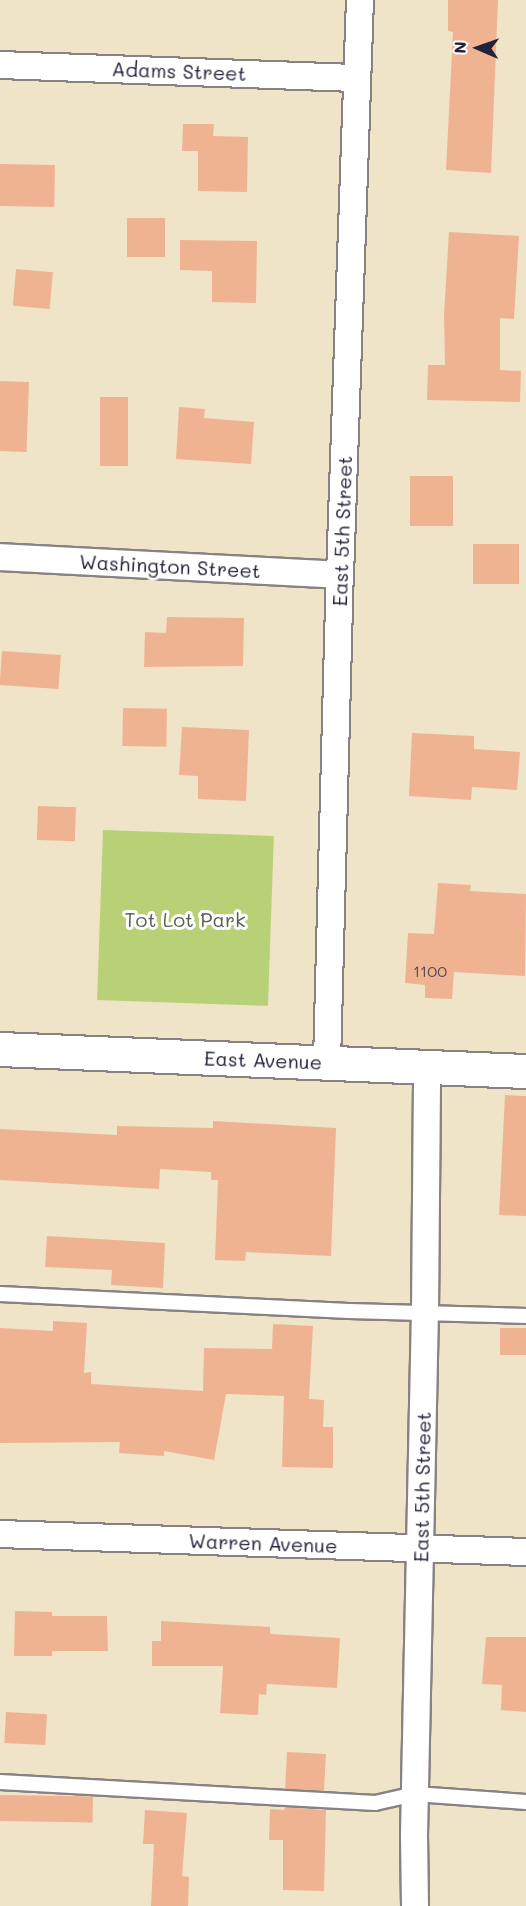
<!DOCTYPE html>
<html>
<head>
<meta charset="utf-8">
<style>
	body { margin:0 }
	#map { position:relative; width:526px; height:1906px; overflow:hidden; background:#efe4c8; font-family:Mali,sans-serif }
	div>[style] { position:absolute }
	.green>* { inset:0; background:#b8d176; transform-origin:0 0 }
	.building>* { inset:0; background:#f0b392; transform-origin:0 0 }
	.roads { filter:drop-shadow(2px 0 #888382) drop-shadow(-2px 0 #888382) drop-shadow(0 2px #888382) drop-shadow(0 -2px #888382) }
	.lane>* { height:14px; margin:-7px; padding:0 7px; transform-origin:7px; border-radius:7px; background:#fff }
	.street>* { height:26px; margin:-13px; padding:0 13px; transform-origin:13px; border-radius:13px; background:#fff }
	.secondary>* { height:33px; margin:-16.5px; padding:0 16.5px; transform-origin:16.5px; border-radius:16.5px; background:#fff }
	span { translate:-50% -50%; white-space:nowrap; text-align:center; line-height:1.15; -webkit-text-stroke:6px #fff; paint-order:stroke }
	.number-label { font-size:16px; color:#564651 }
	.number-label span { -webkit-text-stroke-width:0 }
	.street-label { font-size:20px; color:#22223b }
	.park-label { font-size:20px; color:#565f50 }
	.north { position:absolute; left:448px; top:18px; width:60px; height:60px; -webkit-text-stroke:4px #fff; paint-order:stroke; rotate:272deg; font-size:16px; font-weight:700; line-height:24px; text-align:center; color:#22223b }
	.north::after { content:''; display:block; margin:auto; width:21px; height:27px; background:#22223b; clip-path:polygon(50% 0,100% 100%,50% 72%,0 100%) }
</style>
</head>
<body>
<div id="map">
	<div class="green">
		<i style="left:103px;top:830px;width:171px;height:170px;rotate:2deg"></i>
	</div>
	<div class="building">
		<i style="clip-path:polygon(448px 0,498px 0,491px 173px,446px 170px,453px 32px,448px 31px)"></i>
		<i style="clip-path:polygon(183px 124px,214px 124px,213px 136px,248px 137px,247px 192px,198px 191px,198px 151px,182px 151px)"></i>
		<i style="left:0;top:164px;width:55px;height:42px;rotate:1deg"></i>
		<i style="left:127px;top:218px;width:38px;height:39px"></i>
		<i style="clip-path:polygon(449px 232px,519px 236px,514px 319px,500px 318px,500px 370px,521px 371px,520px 402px,427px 400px,428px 365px,445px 365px,444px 315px)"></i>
		<i style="clip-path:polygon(180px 240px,257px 241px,256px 303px,212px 302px,212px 271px,180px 270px)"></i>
		<i style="left:16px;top:269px;width:37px;height:37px;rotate:5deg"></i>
		<i style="left:0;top:381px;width:29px;height:70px;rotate:2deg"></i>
		<i style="left:100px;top:397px;width:28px;height:69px"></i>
		<i style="clip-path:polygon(179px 407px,205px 409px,204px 418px,254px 422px,251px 464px,176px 459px)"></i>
		<i style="left:410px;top:476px;width:43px;height:50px"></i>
		<i style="left:473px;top:544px;width:46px;height:40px"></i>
		<i style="clip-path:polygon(167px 617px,244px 618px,243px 666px,144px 667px,145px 632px,166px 633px)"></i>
		<i style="left:2px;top:651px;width:59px;height:34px;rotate:4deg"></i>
		<i style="left:123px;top:708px;width:44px;height:38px;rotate:1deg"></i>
		<i style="clip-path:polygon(182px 727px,249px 730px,246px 801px,198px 799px,198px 776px,179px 775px)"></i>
		<i style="clip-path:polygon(412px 733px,474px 736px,474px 749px,520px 752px,517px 790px,472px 787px,471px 800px,409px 796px)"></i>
		<i style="left:38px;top:806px;width:38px;height:34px;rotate:2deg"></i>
		<i style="clip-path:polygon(438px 883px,471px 885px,470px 891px,526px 894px,525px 976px,454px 972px,452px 999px,425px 998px,425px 985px,405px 983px,408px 933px,434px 934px)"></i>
		<i style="clip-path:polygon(505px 1095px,526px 1096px,526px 1216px,499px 1215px)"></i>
		<i style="clip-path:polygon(213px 1121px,336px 1128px,331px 1256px,246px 1252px,245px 1261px,215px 1260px,218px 1180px,211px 1180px,211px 1172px,160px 1169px,159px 1189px,0 1180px,0 1129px,117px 1135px,117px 1126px,213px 1128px)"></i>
		<i style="clip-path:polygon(47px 1236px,165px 1243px,163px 1288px,111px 1285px,112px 1270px,45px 1267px)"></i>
		<i style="clip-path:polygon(53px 1321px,87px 1323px,84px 1373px,91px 1372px,91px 1384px,203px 1391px,204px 1348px,272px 1349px,273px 1324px,313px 1326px,309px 1399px,324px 1400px,323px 1427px,333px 1427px,333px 1468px,282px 1467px,284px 1396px,226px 1394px,214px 1460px,164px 1451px,164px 1456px,119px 1453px,120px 1442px,0 1443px,0 1328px,53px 1331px)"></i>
		<i style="left:500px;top:1328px;width:26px;height:27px"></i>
		<i style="clip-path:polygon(15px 1611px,52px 1612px,52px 1616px,107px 1616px,108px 1651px,52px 1651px,52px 1656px,14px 1656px)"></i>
		<i style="clip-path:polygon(161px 1621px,270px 1627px,270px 1634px,340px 1638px,337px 1688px,267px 1684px,266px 1695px,259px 1694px,258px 1715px,220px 1713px,223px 1666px,152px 1666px,152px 1641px,161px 1641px)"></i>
		<i style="clip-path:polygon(486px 1637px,526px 1637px,526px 1712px,501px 1710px,502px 1685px,482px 1684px)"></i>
		<i style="left:6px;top:1712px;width:41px;height:31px;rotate:3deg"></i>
		<i style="left:287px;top:1752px;width:39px;height:37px;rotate:3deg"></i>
		<i style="left:0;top:1795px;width:93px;height:26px;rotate:1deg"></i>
		<i style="clip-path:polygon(285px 1807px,326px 1810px,324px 1891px,283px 1890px,283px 1840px,269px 1840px,270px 1809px,284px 1810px)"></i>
		<i style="clip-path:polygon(145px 1810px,187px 1813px,182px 1876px,189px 1877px,188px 1906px,151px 1906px,154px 1844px,143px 1844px)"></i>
	</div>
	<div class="roads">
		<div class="lane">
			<i style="left:0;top:1294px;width:349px;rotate:2.8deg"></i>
			<i style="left:349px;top:1311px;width:177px;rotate:1.6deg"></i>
			<i style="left:0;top:1782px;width:376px;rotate:3.2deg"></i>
			<i style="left:375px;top:1803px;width:41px;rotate:-12.7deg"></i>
			<i style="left:415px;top:1794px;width:111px;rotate:4.1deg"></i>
		</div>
		<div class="street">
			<i style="left:0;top:65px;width:357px;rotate:2.1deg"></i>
			<i style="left:0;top:557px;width:340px;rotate:3deg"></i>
			<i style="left:327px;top:1062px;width:487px;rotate:-88.5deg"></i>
			<i style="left:340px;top:575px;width:575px;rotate:-88.01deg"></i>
			<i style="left:0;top:1534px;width:526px;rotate:1.96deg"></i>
			<i style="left:415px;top:1906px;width:71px;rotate:-90.8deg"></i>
			<i style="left:414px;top:1835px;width:523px;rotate:-88.8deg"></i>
			<i style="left:425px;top:1312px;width:245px;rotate:-89.5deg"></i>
		</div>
		<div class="secondary">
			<i style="left:0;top:1049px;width:526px;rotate:2.4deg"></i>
		</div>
	</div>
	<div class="number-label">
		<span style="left:430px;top:971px">1100</span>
	</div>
	<div class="street-label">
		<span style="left:179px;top:71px;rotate:2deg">Adams Street</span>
		<span style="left:342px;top:531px;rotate:-88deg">East 5th Street</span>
		<span style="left:170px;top:566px;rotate:3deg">Washington Street</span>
		<span style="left:263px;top:1060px;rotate:2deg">East Avenue</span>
		<span style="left:422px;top:1487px;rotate:-89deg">East 5th Street</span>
		<span style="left:263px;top:1543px;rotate:2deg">Warren Avenue</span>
	</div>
	<div class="park-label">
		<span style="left:185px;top:919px">Tot Lot Park</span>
	</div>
	<div class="north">N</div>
</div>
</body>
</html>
